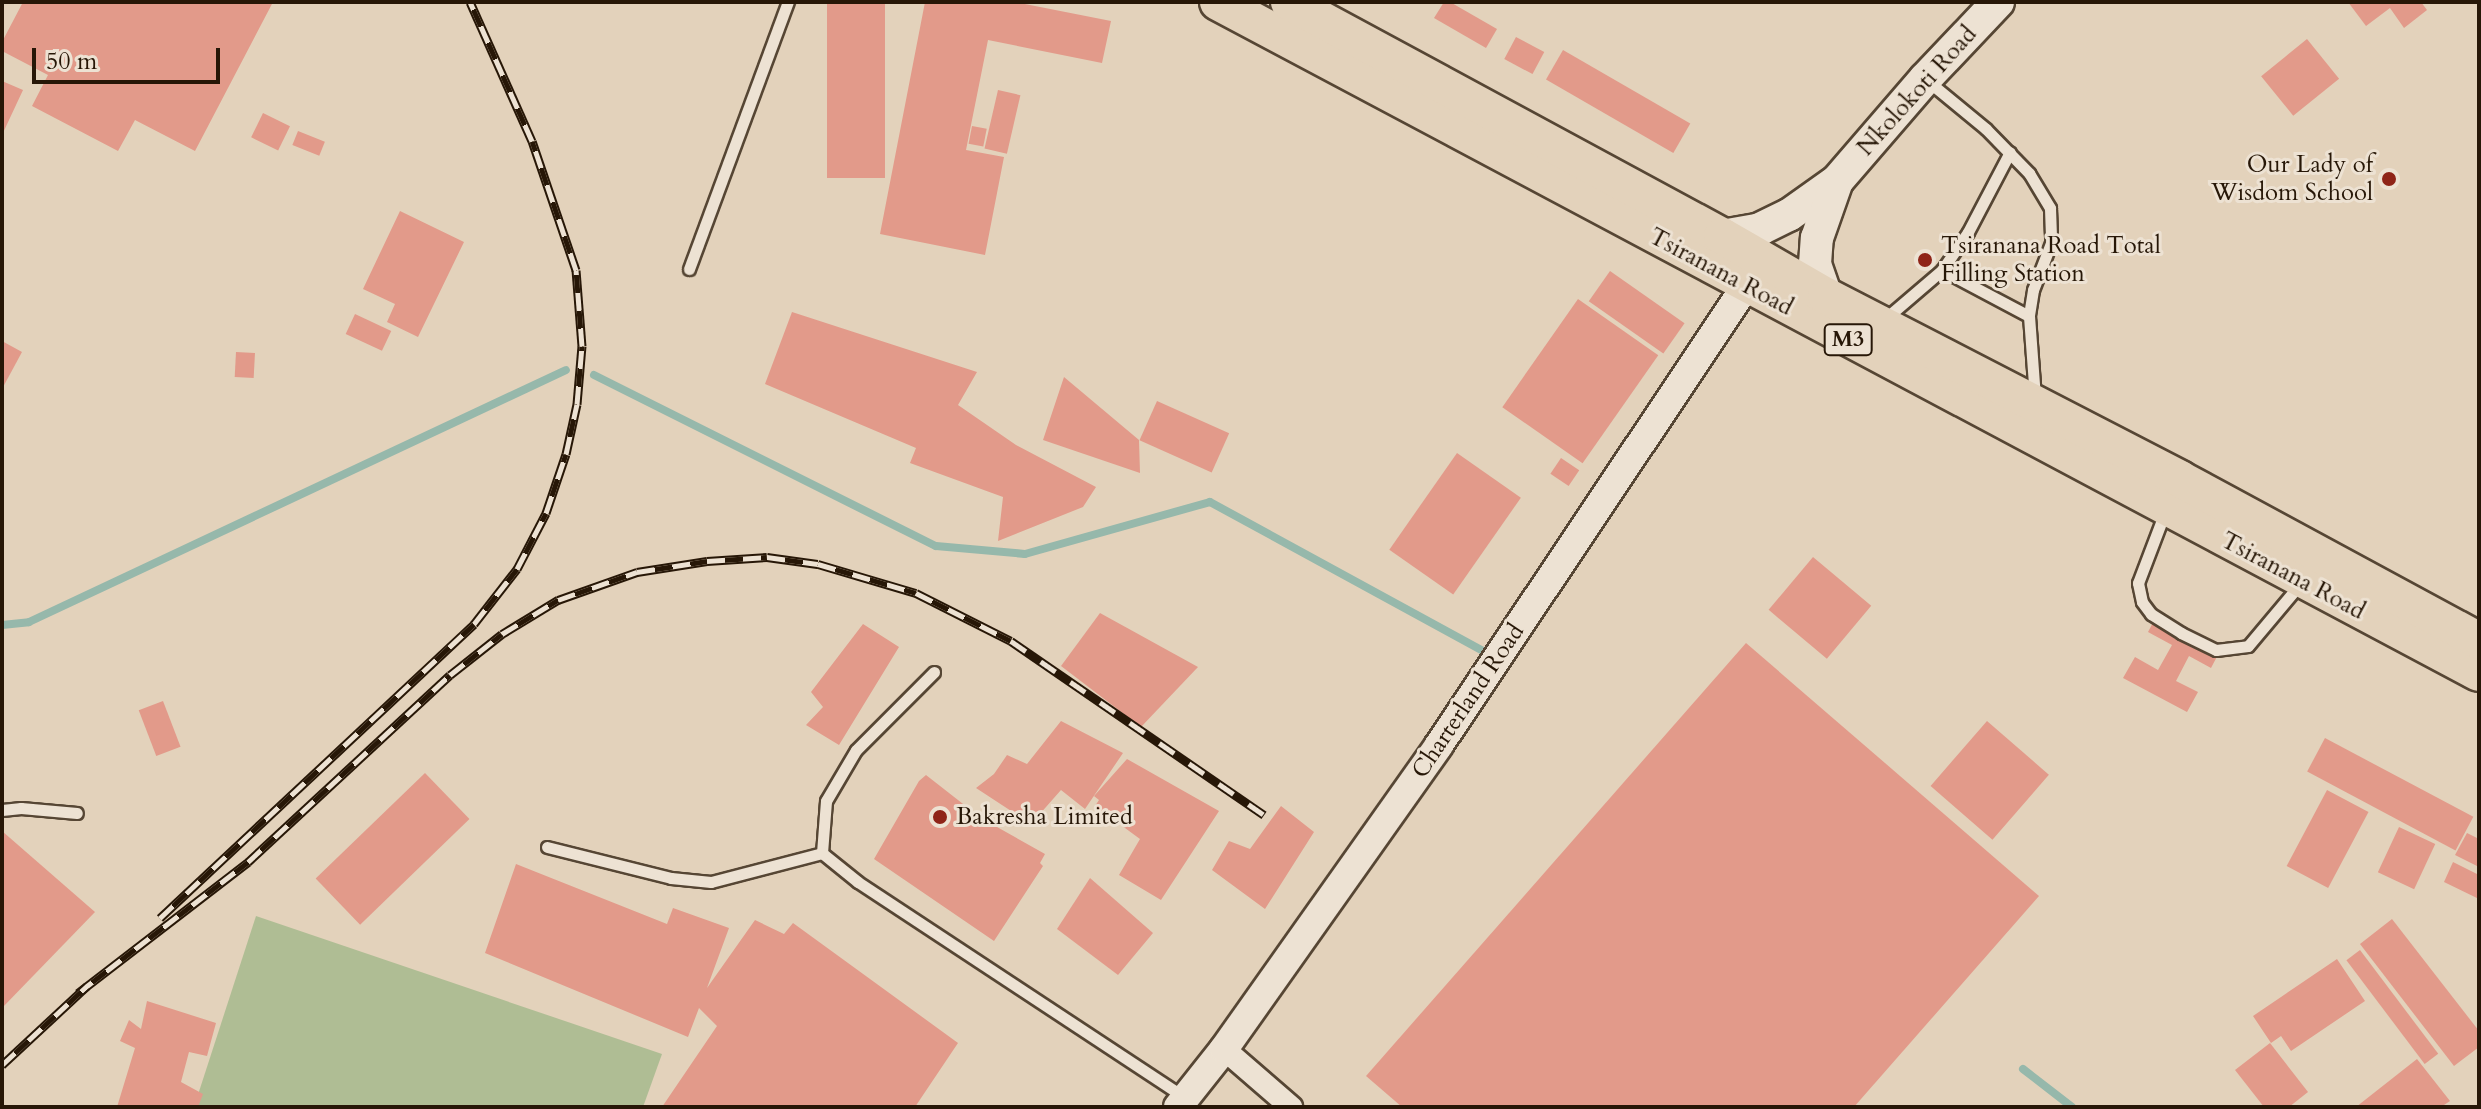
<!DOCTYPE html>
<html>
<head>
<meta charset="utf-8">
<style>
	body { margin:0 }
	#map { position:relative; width:2481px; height:1109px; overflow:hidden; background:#e3d2bb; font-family:Cardo,serif }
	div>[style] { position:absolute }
	.green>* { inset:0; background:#afbd94 }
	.stream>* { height:8px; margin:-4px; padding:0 4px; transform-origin:4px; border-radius:4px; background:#96b8ab }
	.building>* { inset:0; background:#e29a8a; transform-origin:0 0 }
	.roads { filter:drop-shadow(2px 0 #564634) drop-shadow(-2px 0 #564634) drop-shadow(0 2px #564634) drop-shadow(0 -2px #564634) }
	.service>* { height:11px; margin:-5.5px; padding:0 5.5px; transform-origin:5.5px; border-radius:5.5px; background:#ede2d3 }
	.minor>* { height:22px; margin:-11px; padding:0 11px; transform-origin:11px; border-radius:11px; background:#ede2d3 }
	.tertiary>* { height:28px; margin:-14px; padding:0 14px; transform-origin:14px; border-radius:14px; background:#ede2d3 }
	.secondary>* { height:32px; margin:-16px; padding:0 16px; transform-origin:16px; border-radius:16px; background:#ede2d3 }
	.trunk>* { height:36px; margin:-18px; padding:0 18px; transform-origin:18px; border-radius:18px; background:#e3d2bb }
	.rail>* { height:9px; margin-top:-4.5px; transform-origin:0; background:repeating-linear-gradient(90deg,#ede2d3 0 18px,#271707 0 36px); box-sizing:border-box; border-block:2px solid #271707 }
	.dots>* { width:22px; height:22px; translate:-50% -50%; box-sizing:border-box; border:4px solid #ede2d3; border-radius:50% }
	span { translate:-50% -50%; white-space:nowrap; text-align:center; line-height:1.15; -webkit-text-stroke:6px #ede2d3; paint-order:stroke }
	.shield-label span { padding:2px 6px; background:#ede2d3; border:2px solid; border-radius:6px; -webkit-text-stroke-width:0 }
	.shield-label { font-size:22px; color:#271707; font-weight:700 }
	.street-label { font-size:24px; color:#271707 }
	.poi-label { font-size:24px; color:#271707 }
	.right { translate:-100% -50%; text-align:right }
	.left { translate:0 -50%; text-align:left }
	.frame { position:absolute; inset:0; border:4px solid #271707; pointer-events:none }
	.scale { position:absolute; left:32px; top:48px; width:188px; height:36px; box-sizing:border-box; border:4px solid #271707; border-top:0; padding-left:10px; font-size:24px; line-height:28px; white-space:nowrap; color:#271707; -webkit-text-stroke:6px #ede2d3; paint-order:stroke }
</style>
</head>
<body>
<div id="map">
	<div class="green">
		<i style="clip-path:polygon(256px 916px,662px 1054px,643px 1107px,194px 1107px)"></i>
	</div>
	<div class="stream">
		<i style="left:594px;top:375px;width:382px;rotate:26.6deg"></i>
		<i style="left:936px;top:546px;width:89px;rotate:5.1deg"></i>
		<i style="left:1025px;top:554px;width:192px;rotate:-15.7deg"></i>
		<i style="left:1210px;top:502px;width:310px;rotate:28.6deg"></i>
		<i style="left:2px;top:625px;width:27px;rotate:-6deg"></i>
		<i style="left:29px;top:622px;width:593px;rotate:-25.14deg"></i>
		<i style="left:2023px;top:1069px;width:62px;rotate:37.8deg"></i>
	</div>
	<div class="building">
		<i style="clip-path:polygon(23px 2px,273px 2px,195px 151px,135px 120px,118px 151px,32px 106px,48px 75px,2px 51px,2px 42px)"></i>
		<i style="left:827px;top:2px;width:58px;height:176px"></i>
		<i style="clip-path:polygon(925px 2px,1015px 2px,1111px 21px,1102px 63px,988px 40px,966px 150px,1004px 157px,985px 255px,880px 234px)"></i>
		<i style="clip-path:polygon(1444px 2px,1450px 2px,1497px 29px,1486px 48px,1434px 18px)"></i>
		<i style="clip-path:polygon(2348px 2px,2421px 2px,2427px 10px,2404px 28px,2390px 8px,2366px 26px)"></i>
		<i style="left:1516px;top:37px;width:32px;height:25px;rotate:28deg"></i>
		<i style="left:2307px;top:39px;width:51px;height:59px;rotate:51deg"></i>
		<i style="left:1563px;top:50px;width:147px;height:34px;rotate:30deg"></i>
		<i style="clip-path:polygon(2px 81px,23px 90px,2px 135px)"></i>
		<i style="left:998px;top:90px;width:23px;height:60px;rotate:13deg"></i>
		<i style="left:263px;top:113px;width:30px;height:27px;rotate:26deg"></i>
		<i style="left:972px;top:126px;width:15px;height:18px;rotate:11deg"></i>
		<i style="left:298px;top:131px;width:29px;height:15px;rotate:22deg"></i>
		<i style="clip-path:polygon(400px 211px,464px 242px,418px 337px,387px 322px,395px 304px,363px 289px)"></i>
		<i style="left:1610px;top:271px;width:91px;height:37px;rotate:35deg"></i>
		<i style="left:1578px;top:299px;width:98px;height:132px;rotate:35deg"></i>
		<i style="clip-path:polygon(792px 312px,977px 372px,958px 405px,1016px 445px,1096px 487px,1083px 507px,998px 541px,1003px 497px,910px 463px,916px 448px,765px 384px)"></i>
		<i style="left:355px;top:314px;width:40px;height:22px;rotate:25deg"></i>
		<i style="clip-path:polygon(2px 341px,22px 352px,2px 389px)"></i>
		<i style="left:236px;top:352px;width:19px;height:25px;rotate:3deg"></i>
		<i style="clip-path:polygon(1064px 377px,1139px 440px,1140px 473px,1043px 440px)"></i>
		<i style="left:1157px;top:401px;width:79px;height:43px;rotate:24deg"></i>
		<i style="left:1457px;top:453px;width:78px;height:118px;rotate:35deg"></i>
		<i style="left:1561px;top:458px;width:22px;height:19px;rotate:34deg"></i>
		<i style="left:1813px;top:557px;width:76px;height:69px;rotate:40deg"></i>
		<i style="clip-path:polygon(1100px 613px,1198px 667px,1141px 727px,1061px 666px)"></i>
		<i style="clip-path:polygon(2158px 613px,2222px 647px,2211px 668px,2189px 656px,2176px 681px,2198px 692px,2187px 712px,2123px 678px,2135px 657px,2158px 670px,2172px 645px,2148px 632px)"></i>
		<i style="clip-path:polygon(863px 624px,899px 647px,839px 745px,806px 725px,823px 707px,811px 692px)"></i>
		<i style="clip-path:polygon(1746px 643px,2039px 896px,1854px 1107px,1402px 1107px,1366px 1076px)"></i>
		<i style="left:163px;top:701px;width:49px;height:26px;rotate:69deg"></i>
		<i style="clip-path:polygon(1061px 721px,1123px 753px,1085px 809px,1061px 790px,1031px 824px,976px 788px,994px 774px,1007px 755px,1027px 764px)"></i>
		<i style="left:1987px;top:721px;width:82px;height:86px;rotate:41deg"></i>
		<i style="left:2325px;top:738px;width:168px;height:38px;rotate:28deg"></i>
		<i style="clip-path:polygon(1127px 759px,1219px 811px,1161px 900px,1119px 875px,1140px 839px,1095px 806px,1099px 800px,1094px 796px)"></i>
		<i style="left:425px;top:773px;width:64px;height:152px;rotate:46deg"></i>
		<i style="clip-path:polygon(926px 775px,981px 818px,1045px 854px,1040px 863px,1043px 866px,994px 941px,874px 859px,919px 781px)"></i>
		<i style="left:2327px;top:790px;width:47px;height:86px;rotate:28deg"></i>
		<i style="clip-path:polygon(1281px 806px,1314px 832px,1265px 909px,1212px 870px,1229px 841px,1250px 849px)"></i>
		<i style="left:2399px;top:827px;width:40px;height:50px;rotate:25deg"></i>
		<i style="clip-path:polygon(2px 831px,95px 912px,2px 1008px)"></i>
		<i style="clip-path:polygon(2467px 833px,2479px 839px,2479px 867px,2455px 855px)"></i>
		<i style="clip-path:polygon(2453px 862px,2479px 875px,2479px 899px,2444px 882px)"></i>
		<i style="clip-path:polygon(516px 864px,667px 924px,673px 908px,729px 928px,707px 988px,755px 920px,784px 934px,793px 923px,958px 1043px,915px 1107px,662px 1107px,717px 1026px,699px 1008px,688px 1037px,485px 953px)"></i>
		<i style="clip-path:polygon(1090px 878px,1153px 933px,1118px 975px,1057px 929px)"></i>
		<i style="clip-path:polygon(2392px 919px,2479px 1031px,2479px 1047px,2454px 1066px,2360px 944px)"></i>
		<i style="left:2360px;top:950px;width:130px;height:17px;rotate:53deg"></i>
		<i style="clip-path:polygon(2337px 959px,2365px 1001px,2291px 1051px,2281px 1036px,2271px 1043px,2253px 1016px)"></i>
		<i style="clip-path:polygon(147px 1001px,216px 1023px,207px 1056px,189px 1052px,181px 1082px,203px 1094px,198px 1107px,117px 1107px,135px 1048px,120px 1041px,129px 1020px,141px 1029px)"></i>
		<i style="clip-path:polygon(2270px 1043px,2308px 1092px,2289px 1107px,2264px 1107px,2235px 1070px)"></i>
		<i style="clip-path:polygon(2417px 1059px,2450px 1101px,2441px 1107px,2356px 1107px)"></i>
	</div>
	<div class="roads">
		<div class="service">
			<i style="left:1929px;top:82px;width:74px;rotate:39.5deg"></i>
			<i style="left:1986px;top:129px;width:62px;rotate:45.7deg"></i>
			<i style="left:2029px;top:173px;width:41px;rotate:59deg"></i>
			<i style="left:2050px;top:208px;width:35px;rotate:88deg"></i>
			<i style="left:2051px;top:243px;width:50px;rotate:111deg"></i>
			<i style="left:2033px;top:290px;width:26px;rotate:99deg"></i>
			<i style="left:2029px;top:316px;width:82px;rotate:85.8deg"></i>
			<i style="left:689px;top:269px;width:285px;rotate:-69.7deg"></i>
			<i style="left:1942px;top:270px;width:98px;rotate:27.9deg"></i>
			<i style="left:1886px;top:318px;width:74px;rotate:-40.6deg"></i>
			<i style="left:1942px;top:270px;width:46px;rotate:-55.6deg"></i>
			<i style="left:1968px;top:232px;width:90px;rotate:-62.3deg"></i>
			<i style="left:2165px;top:512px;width:76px;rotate:110.8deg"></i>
			<i style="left:2138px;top:583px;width:19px;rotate:78deg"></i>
			<i style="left:2142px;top:602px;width:15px;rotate:53deg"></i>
			<i style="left:2151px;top:614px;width:36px;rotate:32deg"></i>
			<i style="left:2181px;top:633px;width:39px;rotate:26deg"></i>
			<i style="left:2216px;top:650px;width:32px;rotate:-7deg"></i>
			<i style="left:2248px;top:646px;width:81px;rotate:-50deg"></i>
			<i style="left:934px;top:672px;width:110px;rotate:135deg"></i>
			<i style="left:856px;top:750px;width:59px;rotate:120.5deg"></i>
			<i style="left:826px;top:801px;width:52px;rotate:94.4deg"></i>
			<i style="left:822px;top:853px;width:46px;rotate:38.9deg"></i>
			<i style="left:858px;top:882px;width:391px;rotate:33.4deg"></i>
			<i style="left:2px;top:810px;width:19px;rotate:-6deg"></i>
			<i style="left:21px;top:808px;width:56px;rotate:5.1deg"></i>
			<i style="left:547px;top:847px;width:128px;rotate:14deg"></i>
			<i style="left:671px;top:878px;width:40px;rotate:5.7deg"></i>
			<i style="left:711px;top:882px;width:115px;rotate:-14.6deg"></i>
		</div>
		<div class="minor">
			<i style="left:1224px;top:1049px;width:89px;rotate:40.9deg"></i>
		</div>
		<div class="tertiary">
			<i style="left:1178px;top:1107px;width:74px;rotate:-51.6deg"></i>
			<i style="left:1224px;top:1049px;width:372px;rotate:-54.7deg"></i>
			<i style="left:1439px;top:745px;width:552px;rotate:-56.22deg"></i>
		</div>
		<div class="secondary">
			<i style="left:1722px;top:236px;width:39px;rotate:-10deg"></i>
			<i style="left:1760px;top:229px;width:32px;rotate:-26deg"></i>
			<i style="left:1789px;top:215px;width:59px;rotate:-35.3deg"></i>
			<i style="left:1837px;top:181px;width:135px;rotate:-49.2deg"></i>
			<i style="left:1925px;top:79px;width:106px;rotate:-46.5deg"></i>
			<i style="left:1826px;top:296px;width:34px;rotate:-109deg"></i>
			<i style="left:1815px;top:264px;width:26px;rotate:-86deg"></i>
			<i style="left:1817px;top:238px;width:60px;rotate:-70.7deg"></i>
		</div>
		<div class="trunk">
			<i style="left:1218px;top:2px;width:1428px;rotate:28.02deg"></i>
			<i style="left:1289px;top:2px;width:492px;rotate:28.4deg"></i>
			<i style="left:1722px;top:236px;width:120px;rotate:30deg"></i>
			<i style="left:1826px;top:296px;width:399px;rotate:27.3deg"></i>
			<i style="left:2180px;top:479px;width:340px;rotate:28.4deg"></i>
		</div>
	</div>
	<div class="rail">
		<i style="left:160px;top:918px;width:430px;rotate:-43.1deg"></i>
		<i style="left:474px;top:624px;width:70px;rotate:-52deg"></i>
		<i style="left:517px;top:569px;width:63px;rotate:-62.6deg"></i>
		<i style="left:546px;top:513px;width:62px;rotate:-71.3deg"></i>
		<i style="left:566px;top:454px;width:51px;rotate:-77.6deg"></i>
		<i style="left:577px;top:404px;width:58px;rotate:-85.1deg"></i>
		<i style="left:582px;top:346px;width:76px;rotate:-94.5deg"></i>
		<i style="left:576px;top:270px;width:136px;rotate:-108.8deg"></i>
		<i style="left:532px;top:141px;width:152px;rotate:-114deg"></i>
		<i style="left:78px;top:993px;width:215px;rotate:-37.6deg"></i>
		<i style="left:248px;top:862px;width:275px;rotate:-42.8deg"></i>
		<i style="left:450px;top:675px;width:66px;rotate:-38.3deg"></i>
		<i style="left:502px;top:634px;width:66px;rotate:-31.3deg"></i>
		<i style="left:558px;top:600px;width:84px;rotate:-19.5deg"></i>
		<i style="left:637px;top:572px;width:71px;rotate:-8.9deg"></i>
		<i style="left:707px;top:561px;width:60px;rotate:-3.8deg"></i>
		<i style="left:767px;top:557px;width:51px;rotate:7.8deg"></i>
		<i style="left:818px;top:564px;width:102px;rotate:16.5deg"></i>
		<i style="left:916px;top:593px;width:106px;rotate:26.8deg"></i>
		<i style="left:1011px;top:641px;width:307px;rotate:34.5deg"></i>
		<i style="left:2px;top:1065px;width:116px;rotate:-42.9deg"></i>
	</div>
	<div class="dots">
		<i style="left:2389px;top:179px;background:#8f2418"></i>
		<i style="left:1925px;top:260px;background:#8f2418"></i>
		<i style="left:940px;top:817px;background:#8f2418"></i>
	</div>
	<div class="shield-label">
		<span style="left:1848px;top:340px">M3</span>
	</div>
	<div class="street-label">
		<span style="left:1917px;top:91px;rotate:-48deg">Nkolokoti Road</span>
		<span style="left:1721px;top:272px;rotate:28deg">Tsiranana Road</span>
		<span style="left:2293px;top:576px;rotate:28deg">Tsiranana Road</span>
		<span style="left:1468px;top:701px;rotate:-56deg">Charterland Road</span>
	</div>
	<div class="poi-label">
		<span class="right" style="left:2373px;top:179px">Our Lady of<br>Wisdom School</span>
		<span class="left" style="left:1941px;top:260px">Tsiranana Road Total<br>Filling Station</span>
		<span class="left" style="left:956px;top:817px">Bakresha Limited</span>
	</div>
	<div class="frame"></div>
	<div class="scale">50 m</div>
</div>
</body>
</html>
